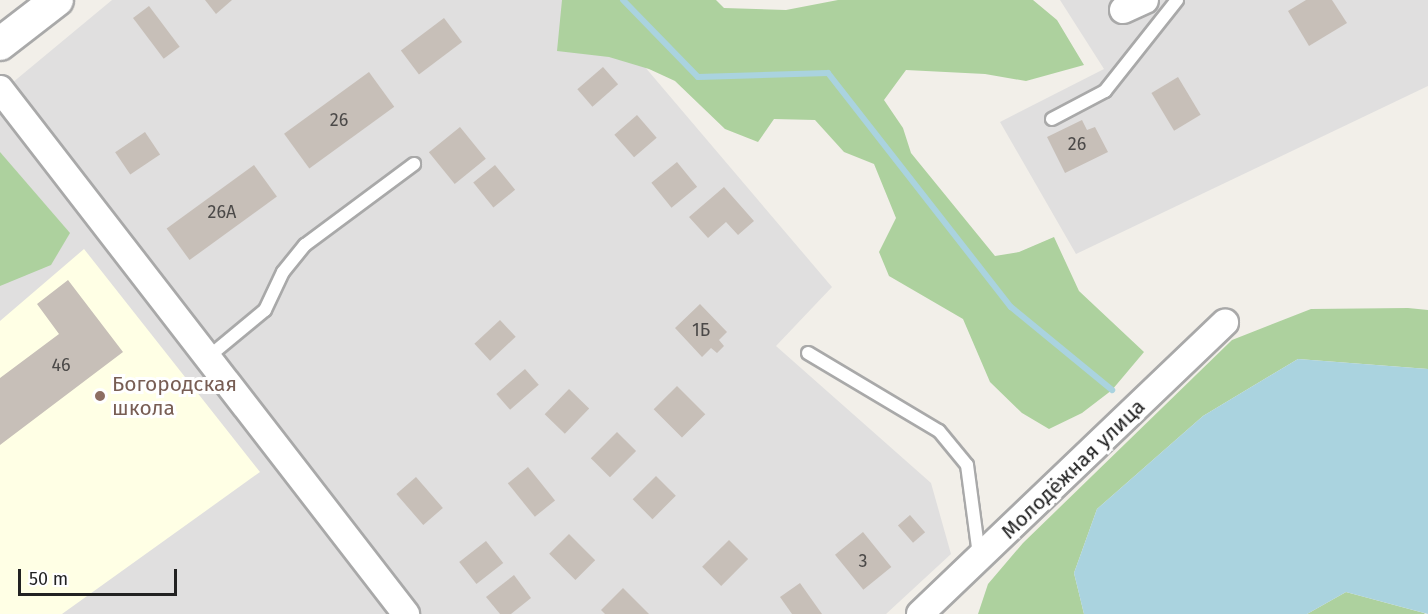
<!DOCTYPE html>
<html>
<head>
<meta charset="utf-8">
<style>
	body { margin:0 }
	#map { position:relative; width:1428px; height:614px; overflow:hidden; background:#f2efe9; font-family:"Fira Sans",sans-serif }
	div>[style] { position:absolute }
	.residential>* { inset:0; background:#e0dfdf }
	.education>* { inset:0; background:#ffffe5 }
	.forest>* { inset:0; background:#add19e }
	.water>* { inset:0; background:#aad3df }
	.stream>* { height:6px; margin:-3px; padding:0 3px; transform-origin:3px; border-radius:3px; background:#aad3df }
	.building>* { inset:0; background:#c7bfb8; transform-origin:0 0 }
	.roads { filter:drop-shadow(2px 0 #a9a9a9) drop-shadow(-2px 0 #a9a9a9) drop-shadow(0 2px #a9a9a9) drop-shadow(0 -2px #a9a9a9) }
	.service>* { height:12px; margin:-6px; padding:0 6px; transform-origin:6px; border-radius:6px; background:#fff }
	.minor>* { height:26px; margin:-13px; padding:0 13px; transform-origin:13px; border-radius:13px; background:#fff }
	.tertiary>* { height:32px; margin:-16px; padding:0 16px; transform-origin:16px; border-radius:16px; background:#fff }
	.dots>* { width:16px; height:16px; translate:-50% -50%; box-sizing:border-box; border:3px solid #fff; border-radius:50% }
	span { translate:-50% -50%; white-space:nowrap; text-align:center; line-height:1.15; -webkit-text-stroke:6px #fff; paint-order:stroke }
	.number-label { font-size:18px; color:#4b4948 }
	.number-label span { -webkit-text-stroke-width:0 }
	.education-label { font-size:21px; color:#785e54 }
	.left { translate:0 -50%; text-align:left }
	.street-label { font-size:21px; color:#222 }
	.scale { position:absolute; left:18px; top:569px; width:159px; height:27px; box-sizing:border-box; border:3px solid #222; border-top:0; padding-left:8px; font-size:18px; line-height:21px; white-space:nowrap; color:#222; -webkit-text-stroke:4px #fff; paint-order:stroke }
</style>
</head>
<body>
<div id="map">
	<div class="residential">
		<i style="clip-path:polygon(112px 0,588px 0,832px 287px,776px 346px,931px 483px,951px 554px,886px 614px,0 614px,0 93px)"></i>
		<i style="clip-path:polygon(1060px 0,1428px 0,1428px 86px,1076px 254px,1000px 122px,1104px 69px)"></i>
	</div>
	<div class="education">
		<i style="clip-path:polygon(84px 249px,260px 472px,62px 614px,0 614px,0 321px)"></i>
	</div>
	<div class="forest">
		<i style="clip-path:polygon(562px 0,716px 0,724px 8px,786px 10px,838px 0,1033px 0,1057px 20px,1084px 65px,1026px 81px,985px 74px,906px 70px,884px 100px,903px 128px,911px 153px,995px 256px,1019px 252px,1054px 237px,1079px 291px,1144px 352px,1112px 390px,1082px 413px,1049px 429px,1022px 413px,990px 382px,963px 319px,889px 276px,879px 252px,896px 218px,874px 164px,844px 152px,815px 120px,774px 119px,758px 142px,725px 129px,675px 81px,649px 69px,609px 57px,557px 51px)"></i>
		<i style="clip-path:polygon(0 152px,70px 233px,51px 265px,0 286px)"></i>
		<i style="clip-path:polygon(1408px 308px,1428px 310px,1428px 369px,1298px 359px,1203px 416px,1097px 509px,1074px 573px,1084px 614px,978px 614px,988px 584px,1023px 543px,1232px 340px,1311px 309px)"></i>
		<i style="clip-path:polygon(1346px 592px,1424px 613px,1425px 614px,1307px 614px)"></i>
	</div>
	<div class="water">
		<i style="clip-path:polygon(1298px 359px,1428px 369px,1428px 614px,1346px 592px,1307px 614px,1084px 614px,1074px 573px,1097px 509px,1203px 416px)"></i>
	</div>
	<div class="stream">
		<i style="left:623px;top:0;width:107px;rotate:45.8deg"></i>
		<i style="left:698px;top:77px;width:130px;rotate:-1.8deg"></i>
		<i style="left:828px;top:73px;width:297px;rotate:52deg"></i>
		<i style="left:1011px;top:307px;width:131px;rotate:39.4deg"></i>
	</div>
	<div class="building">
		<i style="clip-path:polygon(205px 0,232px 0,216px 14px)"></i>
		<i style="clip-path:polygon(1306px 0,1332px 0,1347px 23px,1309px 46px,1288px 11px)"></i>
		<i style="left:149px;top:6px;width:51px;height:20px;rotate:53deg"></i>
		<i style="left:444px;top:18px;width:30px;height:54px;rotate:53deg"></i>
		<i style="left:603px;top:67px;width:23px;height:34px;rotate:49deg"></i>
		<i style="left:369px;top:72px;width:43px;height:105px;rotate:54deg"></i>
		<i style="left:1178px;top:77px;width:44px;height:31px;rotate:59deg"></i>
		<i style="left:637px;top:115px;width:30px;height:30px;rotate:49deg"></i>
		<i style="clip-path:polygon(1082px 120px,1087px 130px,1095px 127px,1108px 152px,1065px 173px,1047px 137px)"></i>
		<i style="left:460px;top:127px;width:41px;height:40px;rotate:51deg"></i>
		<i style="left:145px;top:132px;width:27px;height:36px;rotate:56deg"></i>
		<i style="left:677px;top:162px;width:32px;height:33px;rotate:51deg"></i>
		<i style="left:254px;top:165px;width:39px;height:108px;rotate:54deg"></i>
		<i style="left:495px;top:165px;width:32px;height:28px;rotate:51deg"></i>
		<i style="clip-path:polygon(724px 187px,754px 221px,738px 235px,726px 222px,708px 238px,689px 217px)"></i>
		<i style="clip-path:polygon(68px 280px,123px 352px,0 445px,0 378px,59px 334px,37px 304px)"></i>
		<i style="clip-path:polygon(700px 304px,727px 332px,719px 340px,724px 346px,717px 353px,711px 348px,702px 357px,675px 328px)"></i>
		<i style="left:500px;top:320px;width:23px;height:35px;rotate:47deg"></i>
		<i style="left:525px;top:369px;width:21px;height:38px;rotate:49deg"></i>
		<i style="left:677px;top:386px;width:40px;height:33px;rotate:45deg"></i>
		<i style="left:569px;top:389px;width:28px;height:35px;rotate:44deg"></i>
		<i style="left:617px;top:432px;width:27px;height:37px;rotate:45deg"></i>
		<i style="left:528px;top:467px;width:43px;height:26px;rotate:51deg"></i>
		<i style="left:656px;top:476px;width:28px;height:33px;rotate:45deg"></i>
		<i style="left:416px;top:477px;width:41px;height:26px;rotate:49deg"></i>
		<i style="left:910px;top:515px;width:23px;height:16px;rotate:49deg"></i>
		<i style="left:863px;top:532px;width:45px;height:36px;rotate:51deg"></i>
		<i style="left:569px;top:534px;width:37px;height:28px;rotate:45deg"></i>
		<i style="left:729px;top:540px;width:27px;height:38px;rotate:45deg"></i>
		<i style="left:486px;top:541px;width:28px;height:34px;rotate:52deg"></i>
		<i style="clip-path:polygon(514px 575px,531px 598px,511px 614px,500px 614px,486px 597px)"></i>
		<i style="clip-path:polygon(800px 583px,822px 614px,792px 614px,780px 597px)"></i>
		<i style="clip-path:polygon(623px 588px,649px 614px,605px 614px,601px 610px)"></i>
	</div>
	<div class="roads">
		<div class="service">
			<i style="left:1052px;top:119px;width:60px;rotate:-27.8deg"></i>
			<i style="left:1105px;top:91px;width:116px;rotate:-51.6deg"></i>
			<i style="left:808px;top:353px;width:152px;rotate:30.8deg"></i>
			<i style="left:939px;top:431px;width:44px;rotate:50.5deg"></i>
			<i style="left:967px;top:465px;width:91px;rotate:82.4deg"></i>
			<i style="left:207px;top:358px;width:75px;rotate:-39.6deg"></i>
			<i style="left:265px;top:310px;width:42px;rotate:-64.7deg"></i>
			<i style="left:283px;top:272px;width:35px;rotate:-51deg"></i>
			<i style="left:305px;top:245px;width:136px;rotate:-36.6deg"></i>
		</div>
		<div class="minor">
			<i style="left:1123px;top:10px;width:24px;rotate:-24deg"></i>
			<i style="left:0;top:89px;width:664px;rotate:52.28deg"></i>
			<i style="left:920px;top:614px;width:422px;rotate:-43.7deg"></i>
		</div>
		<div class="tertiary">
			<i style="left:0;top:44px;width:72px;rotate:-37.7deg"></i>
		</div>
	</div>
	<div class="dots">
		<i style="left:100px;top:396px;background:#8d6e63"></i>
	</div>
	<div class="number-label">
		<span style="left:339px;top:120px">26</span>
		<span style="left:1077px;top:144px">26</span>
		<span style="left:222px;top:212px">26А</span>
		<span style="left:701px;top:330px">1Б</span>
		<span style="left:61px;top:365px">46</span>
		<span style="left:863px;top:561px">3</span>
	</div>
	<div class="education-label">
		<span class="left" style="left:112px;top:396px">Богородская<br>школа</span>
	</div>
	<div class="street-label">
		<span style="left:1073px;top:469px;rotate:-44deg">Молодёжная улица</span>
	</div>
	<div class="scale">50 m</div>
</div>
</body>
</html>
